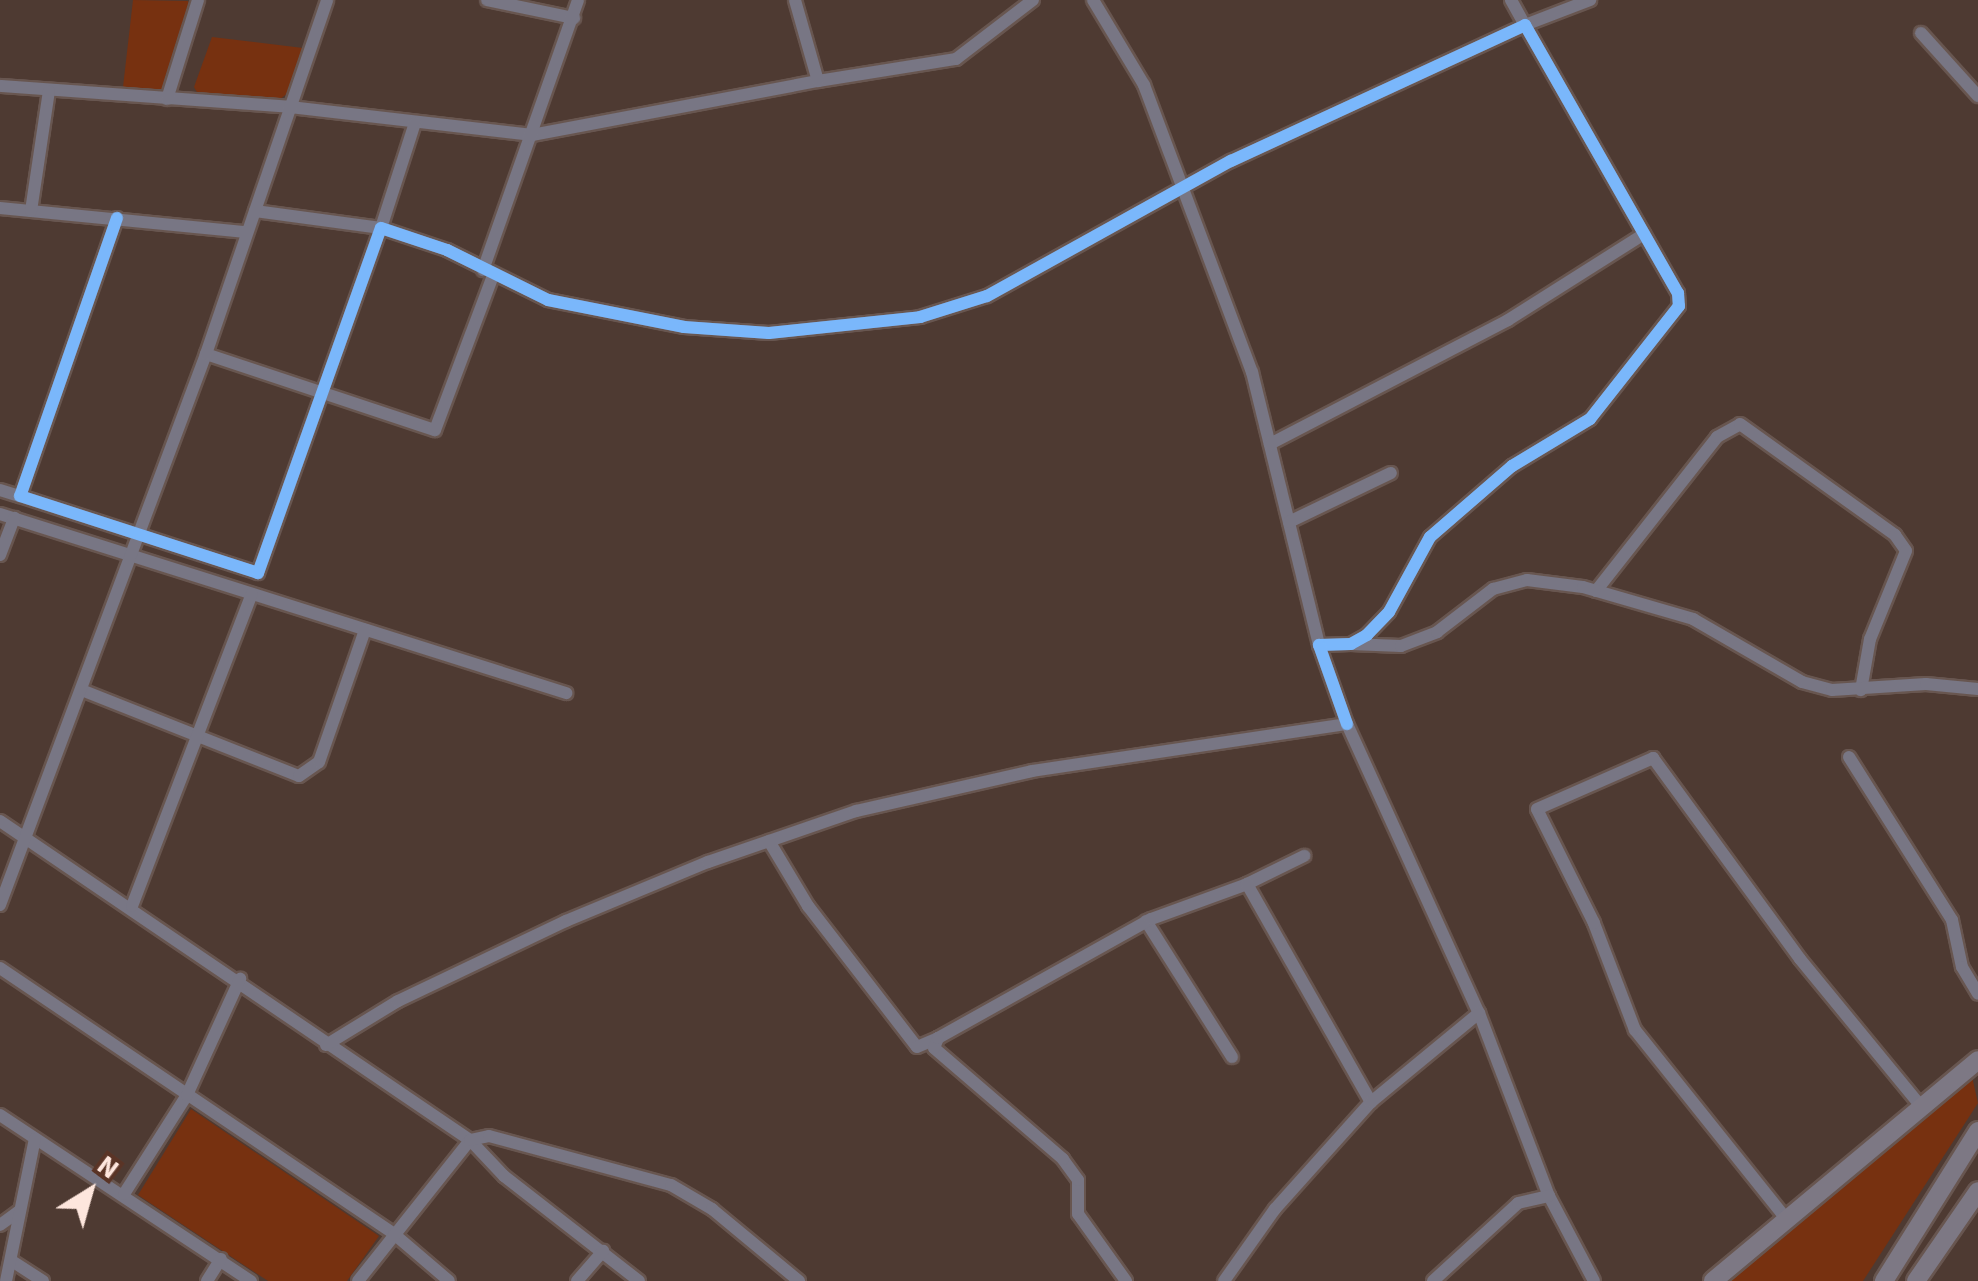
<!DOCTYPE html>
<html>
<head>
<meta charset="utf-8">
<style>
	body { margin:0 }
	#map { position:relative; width:1978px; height:1281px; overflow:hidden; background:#4e3a32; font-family:"Source Sans 3",sans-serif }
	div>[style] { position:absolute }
	.green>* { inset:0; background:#773110 }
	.roads { filter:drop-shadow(2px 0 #685650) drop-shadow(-2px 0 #685650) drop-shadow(0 2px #685650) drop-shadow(0 -2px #685650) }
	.street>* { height:12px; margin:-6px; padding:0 6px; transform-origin:6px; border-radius:6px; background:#787684 }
	.secondary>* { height:18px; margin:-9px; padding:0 9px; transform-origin:9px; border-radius:9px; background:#7d7884 }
	.cycleway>* { height:12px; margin:-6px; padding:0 6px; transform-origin:6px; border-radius:6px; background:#7ab7fb }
	span { translate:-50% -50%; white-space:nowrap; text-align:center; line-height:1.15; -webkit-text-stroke:8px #5a3426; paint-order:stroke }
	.north { position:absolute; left:40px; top:1141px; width:100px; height:100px; -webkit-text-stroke:8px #5a3426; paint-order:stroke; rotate:37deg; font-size:28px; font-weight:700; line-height:40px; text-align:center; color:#fee6dd }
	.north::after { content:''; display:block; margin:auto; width:35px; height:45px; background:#fee6dd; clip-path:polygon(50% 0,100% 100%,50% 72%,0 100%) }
</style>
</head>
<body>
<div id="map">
	<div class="green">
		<i style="clip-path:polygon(133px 0,188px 1px,192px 10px,168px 86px,155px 92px,123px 87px)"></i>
		<i style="clip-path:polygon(212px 37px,303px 48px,289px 92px,279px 100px,198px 94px,194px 87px)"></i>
		<i style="clip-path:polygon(1972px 1077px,1978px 1103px,1863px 1281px,1730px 1281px)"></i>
		<i style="clip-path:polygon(191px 1109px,379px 1236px,347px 1281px,268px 1281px,138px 1195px)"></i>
	</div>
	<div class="roads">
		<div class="street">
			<i style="left:487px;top:0;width:89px;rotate:11.7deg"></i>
			<i style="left:1093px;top:0;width:99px;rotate:59deg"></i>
			<i style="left:1144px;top:85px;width:307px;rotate:69.4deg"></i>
			<i style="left:1252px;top:372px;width:281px;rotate:76.2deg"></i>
			<i style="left:1511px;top:0;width:29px;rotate:61deg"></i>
			<i style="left:1525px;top:25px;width:70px;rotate:-21deg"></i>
			<i style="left:1921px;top:33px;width:85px;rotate:47.9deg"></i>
			<i style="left:818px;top:81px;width:140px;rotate:-9.1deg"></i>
			<i style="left:956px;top:59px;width:97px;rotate:-37.5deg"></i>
			<i style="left:0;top:86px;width:291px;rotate:4.1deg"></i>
			<i style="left:290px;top:107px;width:244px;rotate:6.6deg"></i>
			<i style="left:532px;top:135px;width:291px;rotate:-10.7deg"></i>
			<i style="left:818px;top:81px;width:84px;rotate:-105.9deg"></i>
			<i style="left:167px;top:99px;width:104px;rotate:-72.6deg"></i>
			<i style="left:0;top:208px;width:247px;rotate:5.6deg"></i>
			<i style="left:31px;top:211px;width:121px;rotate:-81.5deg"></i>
			<i style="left:255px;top:211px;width:127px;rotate:7.7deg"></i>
			<i style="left:381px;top:228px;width:110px;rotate:-72.1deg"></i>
			<i style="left:117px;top:218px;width:294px;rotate:109.2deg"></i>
			<i style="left:20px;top:496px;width:250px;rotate:17.9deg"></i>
			<i style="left:258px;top:573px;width:366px;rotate:-70.4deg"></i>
			<i style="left:381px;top:228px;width:70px;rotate:18.4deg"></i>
			<i style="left:447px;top:250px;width:113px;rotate:26.3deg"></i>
			<i style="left:548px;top:300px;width:139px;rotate:11.2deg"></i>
			<i style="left:684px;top:327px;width:85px;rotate:4deg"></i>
			<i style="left:769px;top:333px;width:152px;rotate:-6deg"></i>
			<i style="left:920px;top:317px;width:70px;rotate:-17.4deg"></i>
			<i style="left:987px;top:296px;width:279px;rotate:-29deg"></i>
			<i style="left:1231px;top:161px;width:324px;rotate:-24.8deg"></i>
			<i style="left:1525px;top:25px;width:309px;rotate:60.3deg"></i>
			<i style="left:1678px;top:293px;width:13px;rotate:86deg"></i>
			<i style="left:1679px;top:306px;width:144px;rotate:128.2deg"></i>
			<i style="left:1590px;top:419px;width:91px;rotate:148.9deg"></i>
			<i style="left:1512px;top:466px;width:108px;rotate:139.1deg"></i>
			<i style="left:1430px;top:537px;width:85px;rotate:118.7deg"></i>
			<i style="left:1389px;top:612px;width:32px;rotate:134deg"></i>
			<i style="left:1367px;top:635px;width:18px;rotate:151deg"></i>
			<i style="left:1351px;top:644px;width:32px;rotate:178deg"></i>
			<i style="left:1319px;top:645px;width:84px;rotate:70.5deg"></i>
			<i style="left:483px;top:270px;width:286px;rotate:-70.6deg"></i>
			<i style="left:206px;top:354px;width:241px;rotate:18.4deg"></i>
			<i style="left:435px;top:430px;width:165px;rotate:-69.4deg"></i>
			<i style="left:1270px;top:444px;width:268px;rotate:-27.5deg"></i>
			<i style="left:1508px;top:320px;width:161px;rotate:-32.3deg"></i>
			<i style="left:0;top:490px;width:21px;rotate:17deg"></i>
			<i style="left:0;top:514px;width:594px;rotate:17.55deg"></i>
			<i style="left:1289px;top:522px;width:113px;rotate:-25.7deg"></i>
			<i style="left:0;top:555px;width:40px;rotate:-69deg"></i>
			<i style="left:1596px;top:591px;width:196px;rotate:-51.8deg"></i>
			<i style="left:1717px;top:437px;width:26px;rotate:-29deg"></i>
			<i style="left:1740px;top:424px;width:191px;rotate:35.6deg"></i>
			<i style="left:1895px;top:535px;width:19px;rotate:55deg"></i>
			<i style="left:1906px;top:551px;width:95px;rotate:112.2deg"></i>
			<i style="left:1870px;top:639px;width:52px;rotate:100deg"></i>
			<i style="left:1351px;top:644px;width:50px;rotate:2.3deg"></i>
			<i style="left:1401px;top:646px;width:39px;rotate:-21deg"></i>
			<i style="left:1437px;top:632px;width:71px;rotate:-37.5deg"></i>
			<i style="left:1493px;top:589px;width:35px;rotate:-15deg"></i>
			<i style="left:1527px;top:580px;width:56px;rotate:7.1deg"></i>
			<i style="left:1583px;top:587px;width:115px;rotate:16.2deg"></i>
			<i style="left:1693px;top:619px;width:126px;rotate:30deg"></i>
			<i style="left:1802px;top:682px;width:31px;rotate:15deg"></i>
			<i style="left:1832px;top:690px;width:94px;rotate:-3.7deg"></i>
			<i style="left:1926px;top:684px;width:52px;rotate:5.5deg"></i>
			<i style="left:84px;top:691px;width:231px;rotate:21.6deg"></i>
			<i style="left:299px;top:776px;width:24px;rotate:-35deg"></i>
			<i style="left:319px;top:762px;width:140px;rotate:-70.8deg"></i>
			<i style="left:1849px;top:757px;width:193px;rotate:57.7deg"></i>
			<i style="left:1952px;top:920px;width:48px;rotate:78deg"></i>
			<i style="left:1962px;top:967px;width:31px;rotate:59deg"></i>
			<i style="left:0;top:821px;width:568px;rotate:34.17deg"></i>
			<i style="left:470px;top:1140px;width:50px;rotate:46.6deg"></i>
			<i style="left:504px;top:1176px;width:171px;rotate:37.9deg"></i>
			<i style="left:769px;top:841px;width:76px;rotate:59deg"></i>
			<i style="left:808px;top:906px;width:178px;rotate:52.3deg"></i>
			<i style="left:917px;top:1047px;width:23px;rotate:-23deg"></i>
			<i style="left:1247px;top:884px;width:64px;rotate:-26.2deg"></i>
			<i style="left:0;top:905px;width:588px;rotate:-69.5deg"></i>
			<i style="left:206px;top:354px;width:374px;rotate:-71.1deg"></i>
			<i style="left:132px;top:906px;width:334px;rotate:-69deg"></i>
			<i style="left:1146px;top:921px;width:161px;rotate:57.7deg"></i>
			<i style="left:0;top:968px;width:475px;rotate:34deg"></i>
			<i style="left:394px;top:1234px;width:72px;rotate:40.5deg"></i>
			<i style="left:326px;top:1045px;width:84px;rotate:-31.4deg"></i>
			<i style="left:398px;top:1001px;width:186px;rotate:-25.5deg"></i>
			<i style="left:566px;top:921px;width:154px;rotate:-22.6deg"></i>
			<i style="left:708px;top:862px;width:157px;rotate:-19deg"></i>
			<i style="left:856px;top:811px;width:180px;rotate:-12.8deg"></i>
			<i style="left:1032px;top:771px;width:318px;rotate:-8.5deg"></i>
			<i style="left:1347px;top:724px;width:318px;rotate:65.5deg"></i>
			<i style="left:1479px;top:1013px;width:196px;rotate:69.1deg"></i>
			<i style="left:1549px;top:1196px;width:96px;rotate:62.1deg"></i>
			<i style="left:0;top:1115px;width:301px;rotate:33.5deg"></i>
			<i style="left:124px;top:1194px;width:117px;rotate:-57.5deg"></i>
			<i style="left:187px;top:1095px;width:128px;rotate:-65.4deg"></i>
			<i style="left:1788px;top:1221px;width:245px;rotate:-128.7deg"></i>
			<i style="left:1635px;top:1030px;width:115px;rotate:-111deg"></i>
			<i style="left:1594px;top:923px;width:127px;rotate:-116.6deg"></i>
			<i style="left:1537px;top:809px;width:127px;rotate:-23.7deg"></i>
			<i style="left:1653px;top:758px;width:249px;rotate:53.8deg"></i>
			<i style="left:1800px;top:959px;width:188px;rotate:50.6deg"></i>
			<i style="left:0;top:1225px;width:24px;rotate:-36deg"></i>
			<i style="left:12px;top:1261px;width:37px;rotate:33deg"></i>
			<i style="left:6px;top:1281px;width:145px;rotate:-78.5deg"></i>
			<i style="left:207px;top:1281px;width:26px;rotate:-58deg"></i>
			<i style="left:358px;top:1281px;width:180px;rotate:-51.5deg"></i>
			<i style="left:470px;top:1140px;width:19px;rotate:-12deg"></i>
			<i style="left:489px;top:1136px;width:188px;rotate:15.1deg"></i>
			<i style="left:671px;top:1185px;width:48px;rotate:30.3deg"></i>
			<i style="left:712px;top:1209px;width:113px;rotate:39.6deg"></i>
			<i style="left:577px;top:1281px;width:40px;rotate:-49deg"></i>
			<i style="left:1126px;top:1281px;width:82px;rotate:-125.6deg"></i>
			<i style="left:1078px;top:1214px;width:34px;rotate:-90deg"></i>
			<i style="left:1078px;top:1180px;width:26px;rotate:-126deg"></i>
			<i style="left:1063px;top:1159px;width:170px;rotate:-139.3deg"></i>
			<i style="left:934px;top:1048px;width:11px;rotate:-68deg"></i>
			<i style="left:938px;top:1038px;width:244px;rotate:-29.2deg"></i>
			<i style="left:1151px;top:919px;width:102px;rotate:-20deg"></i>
			<i style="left:1247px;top:884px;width:251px;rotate:60.4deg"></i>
			<i style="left:1224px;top:1281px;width:88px;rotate:-54.7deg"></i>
			<i style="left:1275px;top:1209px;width:144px;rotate:-48.1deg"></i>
			<i style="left:1371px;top:1102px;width:140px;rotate:-39.5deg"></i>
			<i style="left:1433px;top:1281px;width:115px;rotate:-42.5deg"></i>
			<i style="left:1518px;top:1203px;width:32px;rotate:-13deg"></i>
		</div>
		<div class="secondary">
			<i style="left:1713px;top:1281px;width:345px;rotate:-39.8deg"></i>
			<i style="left:1884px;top:1281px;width:177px;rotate:-57.9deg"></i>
			<i style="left:1916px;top:1281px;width:109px;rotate:-55.4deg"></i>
		</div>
	</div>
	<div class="cycleway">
		<i style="left:117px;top:218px;width:294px;rotate:109.2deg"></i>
		<i style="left:20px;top:496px;width:250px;rotate:17.9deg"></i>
		<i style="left:258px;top:573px;width:366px;rotate:-70.4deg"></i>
		<i style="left:381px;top:228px;width:70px;rotate:18.4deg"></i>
		<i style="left:447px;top:250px;width:113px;rotate:26.3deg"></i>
		<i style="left:548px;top:300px;width:139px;rotate:11.2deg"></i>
		<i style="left:684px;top:327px;width:85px;rotate:4deg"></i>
		<i style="left:769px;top:333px;width:152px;rotate:-6deg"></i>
		<i style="left:920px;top:317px;width:70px;rotate:-17.4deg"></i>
		<i style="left:987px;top:296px;width:279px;rotate:-29deg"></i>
		<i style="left:1231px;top:161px;width:324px;rotate:-24.8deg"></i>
		<i style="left:1525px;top:25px;width:309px;rotate:60.3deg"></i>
		<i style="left:1678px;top:293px;width:13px;rotate:86deg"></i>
		<i style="left:1679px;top:306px;width:144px;rotate:128.2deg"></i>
		<i style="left:1590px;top:419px;width:91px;rotate:148.9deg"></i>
		<i style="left:1512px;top:466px;width:108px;rotate:139.1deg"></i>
		<i style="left:1430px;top:537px;width:85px;rotate:118.7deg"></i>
		<i style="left:1389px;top:612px;width:32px;rotate:134deg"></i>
		<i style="left:1367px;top:635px;width:18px;rotate:151deg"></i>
		<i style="left:1351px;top:644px;width:32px;rotate:178deg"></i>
		<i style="left:1319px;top:645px;width:84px;rotate:70.5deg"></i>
	</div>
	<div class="north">N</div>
</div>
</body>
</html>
